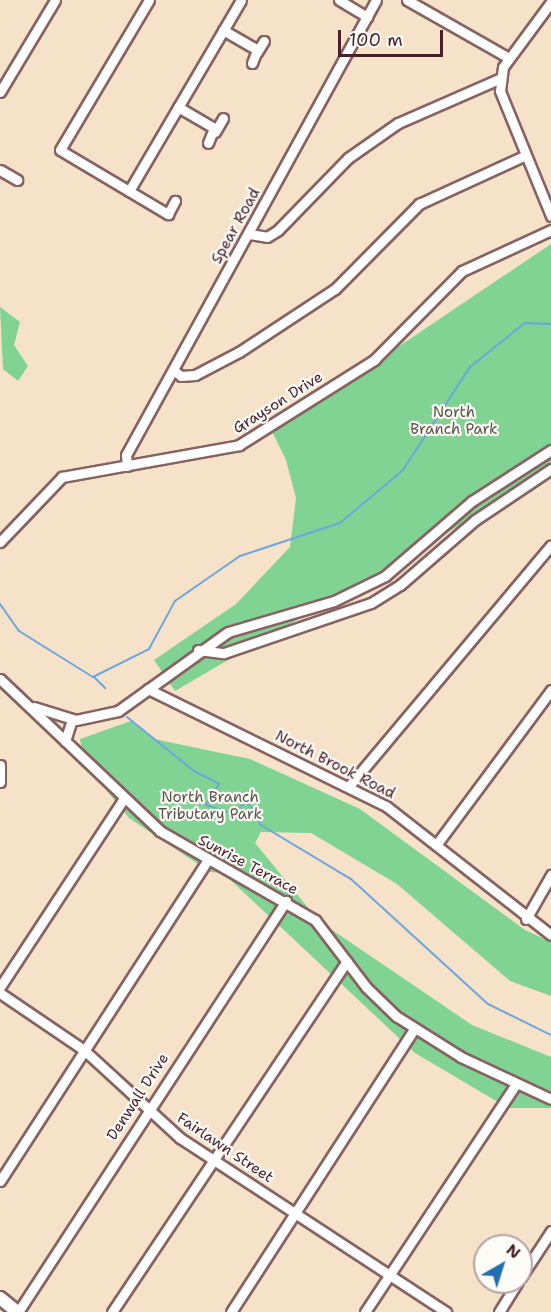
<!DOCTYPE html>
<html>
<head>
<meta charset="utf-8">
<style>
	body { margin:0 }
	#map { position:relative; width:551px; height:1312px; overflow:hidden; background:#f5e2c9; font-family:"Shantell Sans",sans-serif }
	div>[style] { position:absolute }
	.green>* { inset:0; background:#81d394 }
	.stream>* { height:2px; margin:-1px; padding:0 1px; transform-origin:1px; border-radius:1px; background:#6da6dd }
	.roads { filter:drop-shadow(2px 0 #866362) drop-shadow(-2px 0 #866362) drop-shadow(0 2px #866362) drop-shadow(0 -2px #866362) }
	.minor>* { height:9px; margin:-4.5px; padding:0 4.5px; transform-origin:4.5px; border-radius:4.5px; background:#fff }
	.major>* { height:12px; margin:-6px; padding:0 6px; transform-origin:6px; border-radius:6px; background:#fff }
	span { translate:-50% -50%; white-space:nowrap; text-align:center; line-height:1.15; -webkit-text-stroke:4.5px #fdfcf7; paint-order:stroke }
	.street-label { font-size:15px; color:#4a1f2b }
	.park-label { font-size:15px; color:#5a554a }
	.north { position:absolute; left:473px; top:1234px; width:60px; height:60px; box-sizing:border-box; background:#fdfcf7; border:2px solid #b5a4a5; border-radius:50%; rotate:39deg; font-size:16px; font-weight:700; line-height:24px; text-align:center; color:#4a1f2b }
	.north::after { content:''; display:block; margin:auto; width:21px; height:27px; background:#1f6fb2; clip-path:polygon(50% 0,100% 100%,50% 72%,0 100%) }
	.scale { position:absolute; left:338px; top:30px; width:105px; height:27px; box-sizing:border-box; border:3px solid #4a1f2b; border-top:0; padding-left:8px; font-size:18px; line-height:21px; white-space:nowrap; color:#4a1f2b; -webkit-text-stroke:4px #fdfcf7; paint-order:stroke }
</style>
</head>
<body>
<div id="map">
	<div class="green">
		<i style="clip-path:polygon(551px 244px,551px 472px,175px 691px,154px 660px,236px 604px,290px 547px,296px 498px,286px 460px,268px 423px,288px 412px,294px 417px)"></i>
		<i style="clip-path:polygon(0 307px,20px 322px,14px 345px,28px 366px,18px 381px,3px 369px)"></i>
		<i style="clip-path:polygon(131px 721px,154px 739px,250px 759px,360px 809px,525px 930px,551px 942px,551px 996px,510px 981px,397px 884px,311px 833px,261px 832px,255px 843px,319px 921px,472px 1025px,551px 1057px,551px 1108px,508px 1108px,415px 1053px,223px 873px,210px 872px,129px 818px,85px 764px,80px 739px)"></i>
	</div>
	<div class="stream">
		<i style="left:0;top:604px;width:33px;rotate:55deg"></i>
		<i style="left:19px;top:631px;width:87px;rotate:31.9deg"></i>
		<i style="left:93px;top:677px;width:63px;rotate:-26.6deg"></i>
		<i style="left:149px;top:649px;width:55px;rotate:-61.6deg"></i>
		<i style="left:175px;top:601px;width:79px;rotate:-34.7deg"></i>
		<i style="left:240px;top:556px;width:105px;rotate:-18.3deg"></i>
		<i style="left:340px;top:523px;width:82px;rotate:-40.1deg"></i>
		<i style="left:403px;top:470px;width:123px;rotate:-57deg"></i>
		<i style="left:470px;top:367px;width:70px;rotate:-38.7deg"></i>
		<i style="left:525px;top:323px;width:26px;rotate:2deg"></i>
		<i style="left:94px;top:677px;width:16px;rotate:45deg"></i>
		<i style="left:127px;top:717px;width:86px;rotate:38.9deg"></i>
		<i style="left:194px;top:771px;width:28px;rotate:27deg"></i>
		<i style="left:219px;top:784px;width:25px;rotate:122deg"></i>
		<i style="left:206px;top:805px;width:28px;rotate:18deg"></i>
		<i style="left:233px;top:814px;width:20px;rotate:-45deg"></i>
		<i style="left:247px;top:800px;width:29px;rotate:61deg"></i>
		<i style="left:261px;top:825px;width:105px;rotate:31deg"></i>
		<i style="left:351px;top:879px;width:185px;rotate:42.4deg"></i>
		<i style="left:488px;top:1004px;width:70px;rotate:26.2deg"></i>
	</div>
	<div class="roads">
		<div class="minor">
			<i style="left:149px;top:0;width:174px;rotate:120.7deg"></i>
			<i style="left:60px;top:150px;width:126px;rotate:30.7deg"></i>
			<i style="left:168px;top:214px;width:15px;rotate:-62deg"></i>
			<i style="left:339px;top:0;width:33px;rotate:31deg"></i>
			<i style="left:407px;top:0;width:117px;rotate:29.6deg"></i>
			<i style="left:551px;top:2px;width:81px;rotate:126.4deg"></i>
			<i style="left:503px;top:67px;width:24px;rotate:97deg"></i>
			<i style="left:500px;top:91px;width:135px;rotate:67.8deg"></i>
			<i style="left:223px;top:30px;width:39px;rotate:30deg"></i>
			<i style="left:257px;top:50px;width:14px;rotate:111deg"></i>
			<i style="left:257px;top:52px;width:13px;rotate:-58deg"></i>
			<i style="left:0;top:92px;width:107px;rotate:-59.1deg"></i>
			<i style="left:178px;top:107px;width:42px;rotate:30.3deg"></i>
			<i style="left:214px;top:128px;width:16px;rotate:112deg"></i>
			<i style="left:215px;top:132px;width:16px;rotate:-60deg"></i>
			<i style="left:0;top:170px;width:20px;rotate:30deg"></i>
			<i style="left:129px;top:191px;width:221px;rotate:-59.6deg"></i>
			<i style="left:249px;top:234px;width:18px;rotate:9deg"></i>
			<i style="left:267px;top:237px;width:13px;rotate:-32deg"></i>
			<i style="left:278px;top:230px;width:100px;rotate:-45.8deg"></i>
			<i style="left:348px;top:158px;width:61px;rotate:-35deg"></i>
			<i style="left:398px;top:123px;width:112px;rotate:-23.6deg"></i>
			<i style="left:173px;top:370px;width:10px;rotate:37deg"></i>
			<i style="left:181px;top:376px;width:14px;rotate:-4deg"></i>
			<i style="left:195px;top:375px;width:50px;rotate:-27.6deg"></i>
			<i style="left:239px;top:352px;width:115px;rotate:-33.3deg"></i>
			<i style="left:335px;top:289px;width:120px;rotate:-45.3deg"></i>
			<i style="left:419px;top:204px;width:115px;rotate:-24.6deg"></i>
			<i style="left:127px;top:466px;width:11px;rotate:-95deg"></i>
			<i style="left:126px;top:455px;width:519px;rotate:-61.21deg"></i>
			<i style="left:0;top:542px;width:90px;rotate:-46.4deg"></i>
			<i style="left:62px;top:477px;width:180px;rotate:-10.2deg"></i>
			<i style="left:239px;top:445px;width:160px;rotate:-32.2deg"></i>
			<i style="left:374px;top:360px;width:125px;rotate:-45.3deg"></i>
			<i style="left:462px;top:271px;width:98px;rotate:-24.7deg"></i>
			<i style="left:198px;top:650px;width:26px;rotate:7deg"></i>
			<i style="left:224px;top:653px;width:155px;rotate:-18.8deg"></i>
			<i style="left:371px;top:603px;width:34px;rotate:-32deg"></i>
			<i style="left:400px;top:585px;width:99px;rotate:-40.9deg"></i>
			<i style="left:475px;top:520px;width:92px;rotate:-33.9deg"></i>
			<i style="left:0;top:679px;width:221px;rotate:43.5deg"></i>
			<i style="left:160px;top:831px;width:179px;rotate:29.9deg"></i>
			<i style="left:315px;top:920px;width:84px;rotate:52.7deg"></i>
			<i style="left:366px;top:987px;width:42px;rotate:44deg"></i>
			<i style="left:396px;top:1016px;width:77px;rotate:32.2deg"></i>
			<i style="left:461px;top:1057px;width:99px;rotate:25deg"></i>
			<i style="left:148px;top:689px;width:265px;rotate:26.2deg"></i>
			<i style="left:386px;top:806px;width:209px;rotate:38deg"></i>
			<i style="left:34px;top:707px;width:44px;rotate:17.2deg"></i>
			<i style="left:76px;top:720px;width:43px;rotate:-12.1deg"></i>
			<i style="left:118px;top:711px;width:135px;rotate:-35.7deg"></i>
			<i style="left:228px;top:632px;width:110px;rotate:-16.3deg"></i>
			<i style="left:334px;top:601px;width:57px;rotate:-26.1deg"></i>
			<i style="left:385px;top:576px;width:115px;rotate:-40.8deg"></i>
			<i style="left:472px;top:501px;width:94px;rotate:-32.8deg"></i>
			<i style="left:65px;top:741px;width:22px;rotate:-72deg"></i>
			<i style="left:0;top:765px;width:17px;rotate:90deg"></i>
			<i style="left:349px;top:786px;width:314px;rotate:-50deg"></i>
			<i style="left:436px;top:845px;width:193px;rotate:-53.4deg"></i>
			<i style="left:526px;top:919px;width:51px;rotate:-60.4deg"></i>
			<i style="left:0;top:987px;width:226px;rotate:-56.7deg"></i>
			<i style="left:0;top:993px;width:102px;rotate:34.2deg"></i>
			<i style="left:84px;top:1050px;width:130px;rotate:42.5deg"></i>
			<i style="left:180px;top:1138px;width:318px;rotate:33.2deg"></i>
			<i style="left:0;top:1181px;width:380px;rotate:-57.1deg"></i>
			<i style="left:521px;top:1277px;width:55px;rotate:-56.9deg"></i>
			<i style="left:18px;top:1312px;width:491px;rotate:-56.9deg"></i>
			<i style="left:112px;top:1312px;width:422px;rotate:-56.2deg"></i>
			<i style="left:231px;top:1312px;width:338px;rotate:-57.1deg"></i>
			<i style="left:365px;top:1312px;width:272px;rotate:-56.5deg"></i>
			<i style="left:499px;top:1312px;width:36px;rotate:-58deg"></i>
		</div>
		<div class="major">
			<i style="left:0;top:1298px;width:22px;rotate:39deg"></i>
		</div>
	</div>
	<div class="street-label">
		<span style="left:236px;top:226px;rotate:-61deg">Spear Road</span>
		<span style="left:278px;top:403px;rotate:-32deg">Grayson Drive</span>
		<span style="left:335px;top:765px;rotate:27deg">North Brook Road</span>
		<span style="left:248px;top:865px;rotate:28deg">Sunrise Terrace</span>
		<span style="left:138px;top:1097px;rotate:-57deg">Denwall Drive</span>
		<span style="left:225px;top:1148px;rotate:34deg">Fairlawn Street</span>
	</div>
	<div class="park-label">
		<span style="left:454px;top:421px">North<br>Branch Park</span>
		<span style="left:210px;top:806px">North Branch<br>Tributary Park</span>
	</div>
	<div class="north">N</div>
	<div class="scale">100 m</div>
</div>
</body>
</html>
